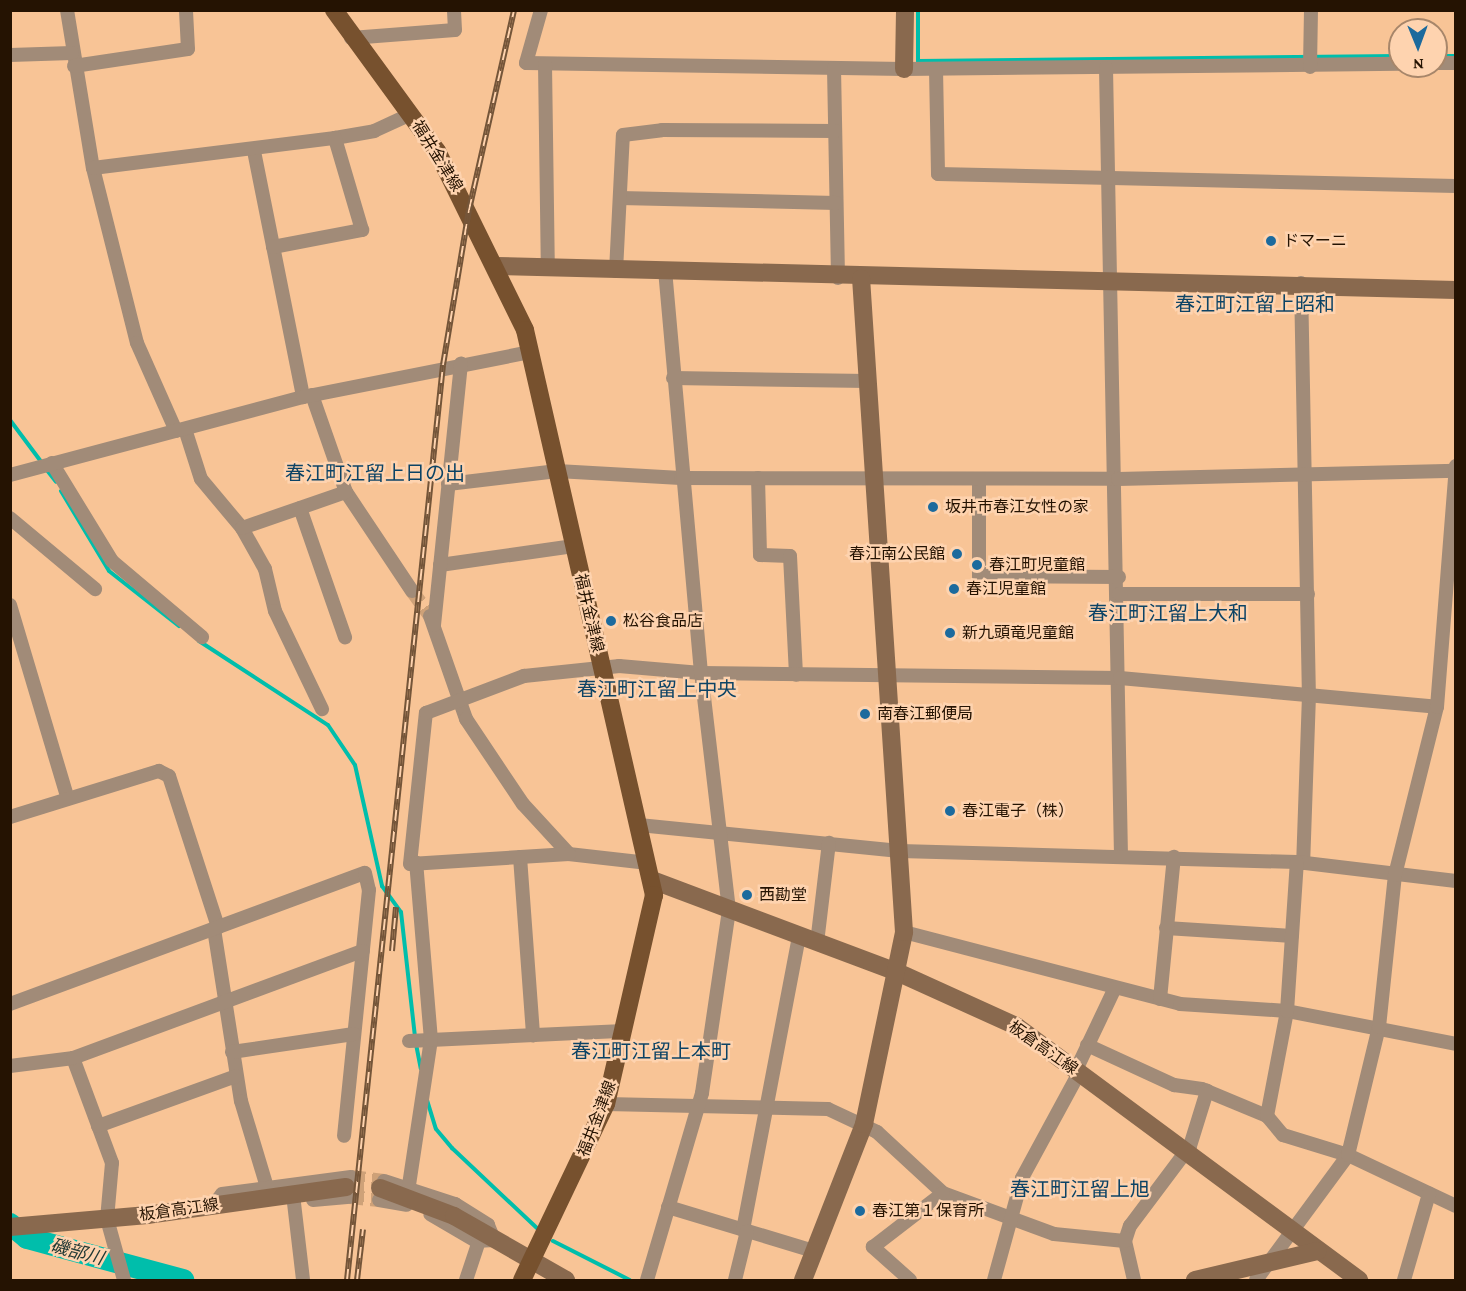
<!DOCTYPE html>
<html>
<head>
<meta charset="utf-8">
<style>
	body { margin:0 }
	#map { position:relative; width:1466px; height:1291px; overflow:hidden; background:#f8c496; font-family:"Crimson Pro","Noto Sans JP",serif }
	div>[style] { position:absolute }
	.stream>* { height:4px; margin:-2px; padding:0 2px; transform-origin:2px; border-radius:2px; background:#00beab }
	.river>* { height:22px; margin:-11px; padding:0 11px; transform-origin:11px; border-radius:11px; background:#00beab }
	.street-tunnel>* { height:14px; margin-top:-7px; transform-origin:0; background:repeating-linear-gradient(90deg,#cea178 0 14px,transparent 0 21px) }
	.secondary-tunnel>* { height:18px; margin-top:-9px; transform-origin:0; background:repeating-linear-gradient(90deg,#cea178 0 18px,transparent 0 27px) }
	.street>* { height:14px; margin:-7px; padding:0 7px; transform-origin:7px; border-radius:7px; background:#a18b78 }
	.secondary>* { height:18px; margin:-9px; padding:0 9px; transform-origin:9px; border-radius:9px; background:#89694e }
	.primary>* { height:18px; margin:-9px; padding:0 9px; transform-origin:9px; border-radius:9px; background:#77512e }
	.rail>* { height:6px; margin-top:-3px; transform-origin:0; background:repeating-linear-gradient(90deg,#fed3af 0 11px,#745539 0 22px); box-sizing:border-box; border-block:2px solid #745539 }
	.dots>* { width:16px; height:16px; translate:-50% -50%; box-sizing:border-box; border:3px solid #fed3af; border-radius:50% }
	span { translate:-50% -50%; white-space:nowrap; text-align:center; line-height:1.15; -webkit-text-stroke:5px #fed3af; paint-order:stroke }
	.street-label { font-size:16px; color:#251302 }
	.poi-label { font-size:16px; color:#251302 }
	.left { translate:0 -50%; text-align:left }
	.right { translate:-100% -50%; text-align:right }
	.water-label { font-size:18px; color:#1f3733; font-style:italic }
	.quarter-label { font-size:20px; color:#0c4365 }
	.frame { position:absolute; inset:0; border:12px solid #251302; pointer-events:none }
	.north { position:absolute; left:1388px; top:18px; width:60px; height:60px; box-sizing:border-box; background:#fed3af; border:2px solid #a7866a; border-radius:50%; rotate:179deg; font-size:16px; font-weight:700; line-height:24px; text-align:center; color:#251302 }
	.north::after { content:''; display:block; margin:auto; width:21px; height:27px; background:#1c6a9d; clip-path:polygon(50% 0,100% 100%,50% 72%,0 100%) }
</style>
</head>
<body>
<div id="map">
	<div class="stream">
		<i style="left:918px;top:10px;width:51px;rotate:90deg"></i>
		<i style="left:918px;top:61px;width:482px;rotate:-0.6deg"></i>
		<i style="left:1436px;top:56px;width:20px"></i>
		<i style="left:10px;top:420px;width:54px;rotate:53.3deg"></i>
		<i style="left:46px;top:469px;width:16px;rotate:52deg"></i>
		<i style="left:61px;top:491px;width:93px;rotate:59deg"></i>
		<i style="left:109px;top:571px;width:89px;rotate:38.2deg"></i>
		<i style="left:199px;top:641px;width:154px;rotate:33.1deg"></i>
		<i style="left:328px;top:725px;width:48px;rotate:56deg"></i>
		<i style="left:355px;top:765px;width:124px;rotate:77.4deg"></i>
		<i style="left:382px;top:886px;width:32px;rotate:54deg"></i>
		<i style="left:401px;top:912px;width:126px;rotate:83.6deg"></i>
		<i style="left:416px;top:1044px;width:25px;rotate:79deg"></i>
		<i style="left:427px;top:1100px;width:30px;rotate:73deg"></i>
		<i style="left:436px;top:1129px;width:25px;rotate:50deg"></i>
		<i style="left:452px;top:1148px;width:117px;rotate:43.3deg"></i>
		<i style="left:553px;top:1241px;width:86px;rotate:26.9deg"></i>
	</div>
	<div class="river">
		<i style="left:10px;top:1224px;width:22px;rotate:39deg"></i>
		<i style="left:27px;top:1238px;width:162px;rotate:15.1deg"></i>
	</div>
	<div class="street-tunnel">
		<i style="left:412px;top:591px;width:31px;rotate:54deg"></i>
		<i style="left:351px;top:1177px;width:33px;rotate:7deg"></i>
		<i style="left:350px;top:1197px;width:29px;rotate:6deg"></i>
	</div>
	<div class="secondary-tunnel">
		<i style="left:346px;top:1187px;width:34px;rotate:2deg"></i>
	</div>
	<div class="street">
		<i style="left:67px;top:10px;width:160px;rotate:80.7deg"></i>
		<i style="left:93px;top:168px;width:180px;rotate:75.9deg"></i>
		<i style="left:137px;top:343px;width:96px;rotate:66.1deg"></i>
		<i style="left:541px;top:10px;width:55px;rotate:105.8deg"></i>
		<i style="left:526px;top:63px;width:378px;rotate:0.9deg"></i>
		<i style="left:904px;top:69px;width:496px;rotate:-0.6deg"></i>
		<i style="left:351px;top:38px;width:104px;rotate:-4.4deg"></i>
		<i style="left:455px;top:30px;width:20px;rotate:-93deg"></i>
		<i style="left:10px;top:55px;width:62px;rotate:-1.8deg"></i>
		<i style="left:1436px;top:63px;width:20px"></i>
		<i style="left:545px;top:64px;width:204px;rotate:89.2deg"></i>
		<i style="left:74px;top:66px;width:115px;rotate:-8.5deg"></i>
		<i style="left:188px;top:49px;width:39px;rotate:-93deg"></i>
		<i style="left:1310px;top:67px;width:57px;rotate:-89deg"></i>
		<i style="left:834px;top:68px;width:210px;rotate:88.9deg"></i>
		<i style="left:1106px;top:68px;width:786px;rotate:88.91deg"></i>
		<i style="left:936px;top:69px;width:105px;rotate:88.9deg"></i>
		<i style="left:938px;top:174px;width:518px;rotate:1.33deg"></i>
		<i style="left:254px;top:151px;width:251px;rotate:78.7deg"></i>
		<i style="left:93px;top:168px;width:244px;rotate:-7.1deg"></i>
		<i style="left:335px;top:138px;width:40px;rotate:-10deg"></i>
		<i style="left:374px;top:131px;width:41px;rotate:-24.7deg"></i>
		<i style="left:620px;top:198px;width:216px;rotate:1.3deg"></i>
		<i style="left:273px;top:247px;width:91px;rotate:-10.8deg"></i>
		<i style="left:362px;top:230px;width:96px;rotate:-106.4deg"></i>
		<i style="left:616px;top:271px;width:136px;rotate:-87.1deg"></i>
		<i style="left:623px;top:135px;width:39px;rotate:-7deg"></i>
		<i style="left:662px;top:130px;width:173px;rotate:0.3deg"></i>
		<i style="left:1301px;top:283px;width:412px;rotate:88.9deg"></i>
		<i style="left:1309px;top:695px;width:168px;rotate:92deg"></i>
		<i style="left:673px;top:378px;width:195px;rotate:0.9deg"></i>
		<i style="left:312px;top:395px;width:103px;rotate:70.7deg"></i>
		<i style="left:346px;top:492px;width:119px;rotate:56.3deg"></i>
		<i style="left:185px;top:429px;width:52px;rotate:72.3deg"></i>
		<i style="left:201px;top:479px;width:64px;rotate:50.1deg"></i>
		<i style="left:242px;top:528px;width:47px;rotate:60.7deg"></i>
		<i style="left:265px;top:569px;width:43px;rotate:76.6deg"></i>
		<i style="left:275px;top:611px;width:109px;rotate:64.4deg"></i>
		<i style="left:52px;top:463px;width:115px;rotate:58.5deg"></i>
		<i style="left:112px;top:561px;width:118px;rotate:40.2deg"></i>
		<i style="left:10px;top:475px;width:303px;rotate:-14.9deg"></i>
		<i style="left:303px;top:397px;width:232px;rotate:-11.2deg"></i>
		<i style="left:758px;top:478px;width:77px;rotate:88.5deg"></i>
		<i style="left:760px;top:555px;width:30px;rotate:2deg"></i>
		<i style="left:790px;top:556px;width:119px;rotate:87.1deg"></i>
		<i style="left:979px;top:479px;width:97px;rotate:90deg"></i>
		<i style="left:979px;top:576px;width:140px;rotate:0.4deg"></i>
		<i style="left:448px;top:484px;width:110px;rotate:-6.8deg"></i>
		<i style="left:557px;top:471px;width:124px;rotate:3.2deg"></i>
		<i style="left:681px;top:478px;width:437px;rotate:0.1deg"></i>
		<i style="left:1118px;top:479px;width:338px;rotate:-1.4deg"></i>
		<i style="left:300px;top:508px;width:137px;rotate:70.8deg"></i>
		<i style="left:10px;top:518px;width:111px;rotate:39.9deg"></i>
		<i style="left:242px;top:528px;width:110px;rotate:-19.1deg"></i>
		<i style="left:440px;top:565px;width:135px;rotate:-8.1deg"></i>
		<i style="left:1119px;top:594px;width:189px"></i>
		<i style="left:10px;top:605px;width:202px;rotate:73.4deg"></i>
		<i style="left:430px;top:616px;width:109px;rotate:70.7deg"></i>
		<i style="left:466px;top:719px;width:102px;rotate:56.2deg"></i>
		<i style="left:523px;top:804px;width:68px;rotate:47.4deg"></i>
		<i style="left:434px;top:625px;width:263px;rotate:-84.1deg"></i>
		<i style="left:10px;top:817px;width:156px;rotate:-17.2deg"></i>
		<i style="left:159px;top:771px;width:11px;rotate:27deg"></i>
		<i style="left:169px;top:776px;width:159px;rotate:72deg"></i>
		<i style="left:639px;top:825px;width:262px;rotate:5.7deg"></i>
		<i style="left:900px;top:851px;width:397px;rotate:1.6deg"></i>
		<i style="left:1297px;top:862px;width:160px;rotate:6.8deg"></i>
		<i style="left:520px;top:857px;width:179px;rotate:85.8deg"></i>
		<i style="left:648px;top:863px;width:80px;rotate:-173.5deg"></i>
		<i style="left:569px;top:854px;width:159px;rotate:176.4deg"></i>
		<i style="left:410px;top:864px;width:152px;rotate:-84deg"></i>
		<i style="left:426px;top:713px;width:105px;rotate:-20.7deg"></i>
		<i style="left:524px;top:676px;width:96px;rotate:-6deg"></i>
		<i style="left:619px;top:666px;width:82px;rotate:4.9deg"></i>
		<i style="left:701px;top:673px;width:419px;rotate:0.7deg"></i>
		<i style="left:1120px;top:678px;width:318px;rotate:5.2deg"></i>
		<i style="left:1166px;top:928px;width:126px;rotate:3.6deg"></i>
		<i style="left:214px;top:929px;width:174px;rotate:81.1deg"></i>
		<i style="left:241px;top:1101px;width:90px;rotate:73.2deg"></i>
		<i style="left:904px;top:932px;width:285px;rotate:14.6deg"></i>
		<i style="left:1180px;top:1004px;width:107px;rotate:3.7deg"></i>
		<i style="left:1287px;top:1011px;width:172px;rotate:11deg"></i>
		<i style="left:817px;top:943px;width:101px;rotate:-83.2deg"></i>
		<i style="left:1160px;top:999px;width:143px;rotate:-84.4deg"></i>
		<i style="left:10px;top:1004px;width:378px;rotate:-20.3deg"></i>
		<i style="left:365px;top:873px;width:17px;rotate:77deg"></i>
		<i style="left:369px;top:890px;width:247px;rotate:95.8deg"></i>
		<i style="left:409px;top:1041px;width:215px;rotate:-2.7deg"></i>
		<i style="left:1087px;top:1045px;width:96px;rotate:24.7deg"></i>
		<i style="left:1174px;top:1085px;width:28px;rotate:8deg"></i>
		<i style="left:1202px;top:1089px;width:70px;rotate:22.6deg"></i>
		<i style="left:1267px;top:1116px;width:25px;rotate:50deg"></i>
		<i style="left:1283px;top:1135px;width:68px;rotate:17.1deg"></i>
		<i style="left:1348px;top:1155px;width:119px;rotate:25.3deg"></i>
		<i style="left:232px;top:1052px;width:123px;rotate:-8.4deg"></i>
		<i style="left:73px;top:1058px;width:112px;rotate:69.6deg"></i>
		<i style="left:112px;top:1163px;width:56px;rotate:95.1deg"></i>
		<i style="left:107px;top:1219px;width:63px;rotate:74.4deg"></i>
		<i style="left:10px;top:1066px;width:64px;rotate:-7.2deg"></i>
		<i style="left:73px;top:1058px;width:309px;rotate:-20.3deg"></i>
		<i style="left:1076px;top:1070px;width:91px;rotate:-64.6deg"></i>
		<i style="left:606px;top:1104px;width:222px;rotate:1.3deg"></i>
		<i style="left:828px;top:1109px;width:54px;rotate:25.1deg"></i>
		<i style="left:877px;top:1132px;width:90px;rotate:42.7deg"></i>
		<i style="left:943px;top:1193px;width:118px;rotate:20.3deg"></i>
		<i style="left:1054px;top:1234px;width:71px;rotate:5.6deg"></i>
		<i style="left:1267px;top:1116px;width:107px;rotate:-79.2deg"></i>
		<i style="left:1287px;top:1011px;width:149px;rotate:-86.2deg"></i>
		<i style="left:98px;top:1126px;width:147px;rotate:-19.9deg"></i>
		<i style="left:384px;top:1181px;width:75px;rotate:17.9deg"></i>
		<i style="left:455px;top:1204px;width:39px;rotate:32deg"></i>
		<i style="left:488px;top:1225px;width:16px;rotate:68deg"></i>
		<i style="left:494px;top:1240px;width:18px;rotate:177deg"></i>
		<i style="left:476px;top:1241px;width:53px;rotate:-149.6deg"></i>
		<i style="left:409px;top:1185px;width:147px;rotate:-81.4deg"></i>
		<i style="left:431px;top:1040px;width:178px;rotate:-94.8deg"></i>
		<i style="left:313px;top:1200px;width:37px;rotate:-5deg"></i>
		<i style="left:379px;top:1200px;width:28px;rotate:10deg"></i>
		<i style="left:294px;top:1203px;width:78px;rotate:83.3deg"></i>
		<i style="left:212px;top:1207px;width:16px;rotate:-52deg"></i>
		<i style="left:222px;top:1194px;width:130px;rotate:-7.5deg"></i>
		<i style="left:668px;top:1207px;width:152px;rotate:16.8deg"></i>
		<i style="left:743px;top:1230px;width:299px;rotate:-79.2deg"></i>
		<i style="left:466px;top:1280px;width:41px;rotate:-71.6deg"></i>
		<i style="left:647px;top:1280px;width:195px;rotate:-73.6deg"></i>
		<i style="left:702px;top:1093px;width:185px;rotate:-81.6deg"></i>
		<i style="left:729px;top:910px;width:239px;rotate:-96.7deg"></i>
		<i style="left:701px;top:673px;width:403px;rotate:-95.1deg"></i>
		<i style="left:735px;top:1280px;width:50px;rotate:-76.2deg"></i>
		<i style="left:910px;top:1280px;width:50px;rotate:-138.3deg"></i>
		<i style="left:873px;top:1247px;width:88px;rotate:-37.6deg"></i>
		<i style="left:994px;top:1280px;width:106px;rotate:-74.6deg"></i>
		<i style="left:1022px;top:1178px;width:119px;rotate:-61.5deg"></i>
		<i style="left:1134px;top:1280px;width:40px;rotate:-103deg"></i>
		<i style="left:1125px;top:1241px;width:16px;rotate:-72deg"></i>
		<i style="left:1130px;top:1226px;width:100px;rotate:-53.1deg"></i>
		<i style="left:1190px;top:1146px;width:58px;rotate:-72.8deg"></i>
		<i style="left:1256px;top:1280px;width:155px;rotate:-53.6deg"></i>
		<i style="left:1348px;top:1155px;width:132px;rotate:-76.4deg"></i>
		<i style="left:1379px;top:1027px;width:153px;rotate:-84deg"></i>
		<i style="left:1395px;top:875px;width:173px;rotate:-76deg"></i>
		<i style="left:1437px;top:707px;width:242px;rotate:-85.5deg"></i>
		<i style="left:1404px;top:1280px;width:90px;rotate:-73.8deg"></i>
	</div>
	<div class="secondary">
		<i style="left:904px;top:69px;width:59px;rotate:-89deg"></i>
		<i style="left:497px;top:266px;width:959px;rotate:1.43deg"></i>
		<i style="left:652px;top:880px;width:262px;rotate:20.6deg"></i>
		<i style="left:897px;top:972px;width:131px;rotate:24.4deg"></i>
		<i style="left:1016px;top:1026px;width:427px;rotate:36.5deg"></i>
		<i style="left:380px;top:1188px;width:79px;rotate:20.7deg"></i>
		<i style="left:454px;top:1216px;width:129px;rotate:29.7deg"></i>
		<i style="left:10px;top:1227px;width:138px;rotate:-5deg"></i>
		<i style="left:147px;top:1215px;width:201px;rotate:-8deg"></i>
		<i style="left:803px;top:1280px;width:168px;rotate:-68.6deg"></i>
		<i style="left:864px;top:1124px;width:196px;rotate:-78.2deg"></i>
		<i style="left:904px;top:932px;width:655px;rotate:-93.76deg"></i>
		<i style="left:1195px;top:1280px;width:126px;rotate:-13.3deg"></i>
	</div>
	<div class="primary">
		<i style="left:334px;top:10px;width:175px;rotate:53.9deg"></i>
		<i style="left:437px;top:151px;width:199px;rotate:63.8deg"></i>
		<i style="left:525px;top:330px;width:580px;rotate:77.14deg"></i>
		<i style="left:654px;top:895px;width:214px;rotate:102.9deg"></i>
		<i style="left:606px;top:1104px;width:195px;rotate:115.5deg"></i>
	</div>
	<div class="rail">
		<i style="left:392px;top:951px;width:44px;rotate:-84.8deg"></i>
		<i style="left:347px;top:1280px;width:920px;rotate:-84.01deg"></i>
		<i style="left:443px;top:365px;width:157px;rotate:-80.5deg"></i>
		<i style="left:469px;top:210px;width:205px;rotate:-77.3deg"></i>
		<i style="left:357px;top:1280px;width:51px;rotate:-83.3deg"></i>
	</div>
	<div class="dots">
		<i style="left:1271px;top:241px;background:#1c6a9d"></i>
		<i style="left:933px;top:507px;background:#1c6a9d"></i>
		<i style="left:957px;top:554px;background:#1c6a9d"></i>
		<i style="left:977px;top:565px;background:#1c6a9d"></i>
		<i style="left:954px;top:589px;background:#1c6a9d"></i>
		<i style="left:611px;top:621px;background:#1c6a9d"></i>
		<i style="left:950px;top:633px;background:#1c6a9d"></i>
		<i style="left:865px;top:714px;background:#1c6a9d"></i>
		<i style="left:950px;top:811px;background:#1c6a9d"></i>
		<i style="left:747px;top:895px;background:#1c6a9d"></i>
		<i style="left:860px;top:1211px;background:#1c6a9d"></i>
	</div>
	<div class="street-label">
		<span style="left:437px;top:156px;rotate:58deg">福井金津線</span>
		<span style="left:589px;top:613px;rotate:77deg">福井金津線</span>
		<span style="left:1043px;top:1048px;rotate:35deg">板倉高江線</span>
		<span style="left:597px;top:1119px;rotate:-69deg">福井金津線</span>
		<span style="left:179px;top:1210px;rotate:-8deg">板倉高江線</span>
	</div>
	<div class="poi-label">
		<span class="left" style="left:1283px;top:241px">ドマーニ</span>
		<span class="left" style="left:945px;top:507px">坂井市春江女性の家</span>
		<span class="right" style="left:945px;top:554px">春江南公民館</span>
		<span class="left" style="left:989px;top:565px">春江町児童館</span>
		<span class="left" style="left:966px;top:589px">春江児童館</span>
		<span class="left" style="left:623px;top:621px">松谷食品店</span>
		<span class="left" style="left:962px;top:633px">新九頭竜児童館</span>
		<span class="left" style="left:877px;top:714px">南春江郵便局</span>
		<span class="left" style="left:962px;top:811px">春江電子（株）</span>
		<span class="left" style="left:759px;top:895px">西勘堂</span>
		<span class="left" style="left:872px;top:1211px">春江第１保育所</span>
	</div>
	<div class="water-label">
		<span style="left:77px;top:1252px;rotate:15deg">磯部川</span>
	</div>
	<div class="quarter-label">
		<span style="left:1255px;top:304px">春江町江留上昭和</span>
		<span style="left:375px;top:473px">春江町江留上日の出</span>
		<span style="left:1168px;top:613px">春江町江留上大和</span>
		<span style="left:657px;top:689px">春江町江留上中央</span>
		<span style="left:651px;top:1051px">春江町江留上本町</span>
		<span style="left:1080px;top:1189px">春江町江留上旭</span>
	</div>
	<div class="frame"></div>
	<div class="north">N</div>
</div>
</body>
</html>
